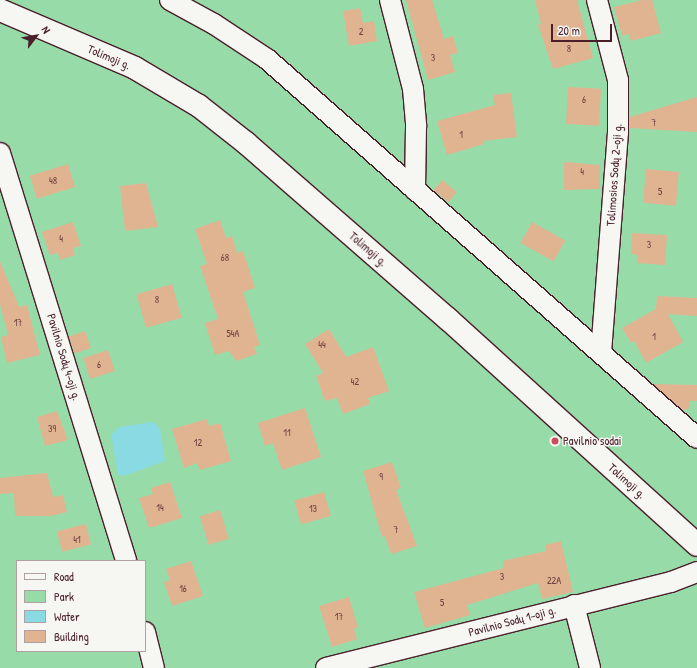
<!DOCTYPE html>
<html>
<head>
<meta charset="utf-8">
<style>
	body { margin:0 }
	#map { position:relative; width:697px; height:668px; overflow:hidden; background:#f6f6f2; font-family:"Patrick Hand",sans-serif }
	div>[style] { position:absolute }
	.green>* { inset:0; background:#97dca8 }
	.water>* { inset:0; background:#89dae2 }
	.building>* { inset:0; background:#e0b491; transform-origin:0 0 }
	.roads { filter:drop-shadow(1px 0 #4a1f2b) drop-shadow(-1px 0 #4a1f2b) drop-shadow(0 1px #4a1f2b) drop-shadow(0 -1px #4a1f2b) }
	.minor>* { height:20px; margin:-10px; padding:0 10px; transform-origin:10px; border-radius:10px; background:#f6f6f2 }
	.tertiary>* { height:22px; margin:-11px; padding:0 11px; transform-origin:11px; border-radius:11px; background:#f6f6f2 }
	.dots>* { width:11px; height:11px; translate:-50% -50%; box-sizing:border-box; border:2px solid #f6f6f2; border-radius:50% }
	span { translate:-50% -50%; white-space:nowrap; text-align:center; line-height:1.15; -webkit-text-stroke:3px #f6f6f2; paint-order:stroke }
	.number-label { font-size:10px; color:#704444 }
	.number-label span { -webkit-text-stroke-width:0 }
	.street-label { font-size:12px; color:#4a1f2b }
	.poi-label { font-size:12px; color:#4a1f2b }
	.left { translate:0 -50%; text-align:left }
	.legend { position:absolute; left:16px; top:560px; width:130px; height:92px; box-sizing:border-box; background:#f6f6f2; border:1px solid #b1a0a2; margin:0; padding:5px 7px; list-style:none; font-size:12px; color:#4a1f2b }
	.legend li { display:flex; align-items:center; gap:8px; height:20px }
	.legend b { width:20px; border:1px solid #b1a0a2 }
	.north { position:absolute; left:16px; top:16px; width:40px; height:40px; -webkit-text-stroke:3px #f6f6f2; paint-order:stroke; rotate:58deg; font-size:11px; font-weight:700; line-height:16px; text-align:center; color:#4a1f2b }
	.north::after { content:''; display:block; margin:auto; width:14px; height:18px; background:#4a1f2b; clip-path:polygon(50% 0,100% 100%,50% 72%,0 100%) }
	.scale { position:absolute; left:551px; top:24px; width:61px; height:18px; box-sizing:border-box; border:2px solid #4a1f2b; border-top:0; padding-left:5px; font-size:12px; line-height:14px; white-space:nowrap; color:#4a1f2b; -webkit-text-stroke:3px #f6f6f2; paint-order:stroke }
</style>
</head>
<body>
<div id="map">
	<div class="green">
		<i style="clip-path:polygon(evenodd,0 0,697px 0,697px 668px,0 668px,0 0,17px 561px,145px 561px,145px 651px,17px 651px,17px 561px)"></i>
	</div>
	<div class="water">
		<i style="clip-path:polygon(153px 422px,160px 428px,165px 461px,124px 476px,118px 474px,111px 434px,120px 427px)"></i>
	</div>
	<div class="building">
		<i style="clip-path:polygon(406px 0,432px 0,444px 39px,453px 36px,458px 53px,450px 55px,455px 72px,428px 80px)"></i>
		<i style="clip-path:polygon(535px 0,577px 0,593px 58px,553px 69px,538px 25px,541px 24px)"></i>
		<i style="clip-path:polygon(642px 0,652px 0,661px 33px,631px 41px,629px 34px,622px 36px,614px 7px)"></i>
		<i style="clip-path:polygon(360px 8px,363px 23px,374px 21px,377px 41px,349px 46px,343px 11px)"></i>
		<i style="left:568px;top:87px;width:33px;height:37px;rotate:3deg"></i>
		<i style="clip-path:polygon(511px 93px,517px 137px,483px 141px,484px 144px,447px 155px,437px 121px,495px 105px,493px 95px)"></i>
		<i style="clip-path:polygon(697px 97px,697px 132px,630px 128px,630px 117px)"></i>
		<i style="clip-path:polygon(564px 162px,600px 165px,600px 189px,564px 190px)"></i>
		<i style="left:68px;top:164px;width:24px;height:40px;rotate:73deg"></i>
		<i style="left:646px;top:169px;width:33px;height:34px;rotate:5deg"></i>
		<i style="left:442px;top:180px;width:19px;height:13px;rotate:39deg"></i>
		<i style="clip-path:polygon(146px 183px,158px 227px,125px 231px,120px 186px)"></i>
		<i style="clip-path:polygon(220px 220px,226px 238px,232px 236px,237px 253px,243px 251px,255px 288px,243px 292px,260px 345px,254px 347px,257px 354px,236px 361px,229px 351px,215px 355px,205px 323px,218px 319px,200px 266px,207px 264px,195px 229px)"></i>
		<i style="clip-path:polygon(73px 222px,81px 246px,73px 248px,75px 255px,60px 260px,58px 253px,50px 255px,42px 232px)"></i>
		<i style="left:532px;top:222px;width:38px;height:24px;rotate:29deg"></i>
		<i style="clip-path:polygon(632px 233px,667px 235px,665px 265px,637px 263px,637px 255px,631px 254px)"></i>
		<i style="clip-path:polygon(0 261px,19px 307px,27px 305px,40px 355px,7px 363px,1px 337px,8px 335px,0 304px)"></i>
		<i style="left:172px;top:284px;width:35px;height:37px;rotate:74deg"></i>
		<i style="clip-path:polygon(657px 296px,697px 298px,697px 316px,668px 314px,683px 342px,646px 363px,634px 341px,631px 343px,622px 328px,656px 309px)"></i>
		<i style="clip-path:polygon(329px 329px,346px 357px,373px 347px,389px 391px,368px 398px,370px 404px,343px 414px,337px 398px,325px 401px,316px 376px,323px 373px,305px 344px)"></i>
		<i style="left:85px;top:331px;width:18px;height:17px;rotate:71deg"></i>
		<i style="left:108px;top:350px;width:22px;height:26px;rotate:72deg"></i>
		<i style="clip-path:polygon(653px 384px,697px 385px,697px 401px,690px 401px,688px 410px,681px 409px)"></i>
		<i style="clip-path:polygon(305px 408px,321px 457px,282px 470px,273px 443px,265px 446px,258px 423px)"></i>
		<i style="clip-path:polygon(57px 411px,68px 440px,45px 446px,37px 417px)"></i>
		<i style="clip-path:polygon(207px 419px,209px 426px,220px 423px,231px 461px,200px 470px,197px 463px,184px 468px,172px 429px)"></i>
		<i style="clip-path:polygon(392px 462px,401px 488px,396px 490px,417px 546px,391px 554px,385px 536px,382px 537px,363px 471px)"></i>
		<i style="clip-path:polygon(47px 473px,53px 497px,63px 495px,67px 512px,51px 516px,15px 516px,14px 493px,0 494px,0 478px)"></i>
		<i style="clip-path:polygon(170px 482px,182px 518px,149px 528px,139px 498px,153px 494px,151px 488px)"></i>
		<i style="left:324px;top:492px;width:25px;height:31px;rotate:74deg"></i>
		<i style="left:220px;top:510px;width:30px;height:21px;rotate:73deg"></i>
		<i style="left:86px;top:524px;width:21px;height:30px;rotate:76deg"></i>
		<i style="clip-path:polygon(561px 541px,573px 592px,542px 599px,538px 583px,467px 605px,470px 615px,425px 628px,414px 592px,504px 568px,503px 561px,546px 551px,545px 545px)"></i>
		<i style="clip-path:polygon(191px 561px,203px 596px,172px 606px,164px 582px,170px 580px,166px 569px)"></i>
		<i style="clip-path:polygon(349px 597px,358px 628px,354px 629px,357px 639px,332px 647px,319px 606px)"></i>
	</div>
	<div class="roads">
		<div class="minor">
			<i style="left:170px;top:0;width:50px;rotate:28.6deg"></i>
			<i style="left:214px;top:24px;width:64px;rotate:33.4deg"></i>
			<i style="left:267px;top:59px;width:573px;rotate:41.39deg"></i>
			<i style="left:390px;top:0;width:92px;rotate:75.5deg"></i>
			<i style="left:413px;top:89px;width:38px;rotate:85deg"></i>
			<i style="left:416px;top:127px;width:63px;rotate:90.9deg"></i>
			<i style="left:597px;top:0;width:83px;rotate:75.3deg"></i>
			<i style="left:618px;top:80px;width:52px;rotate:90deg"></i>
			<i style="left:618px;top:132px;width:222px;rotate:94.4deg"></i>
			<i style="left:0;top:153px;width:427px;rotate:72.8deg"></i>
			<i style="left:574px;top:605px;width:65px;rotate:75.7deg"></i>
			<i style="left:145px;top:632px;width:37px;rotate:76deg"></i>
			<i style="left:326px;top:668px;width:356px;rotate:-14deg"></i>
			<i style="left:671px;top:582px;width:28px;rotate:-21deg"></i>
		</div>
		<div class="tertiary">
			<i style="left:0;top:10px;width:147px;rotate:23.2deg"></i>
			<i style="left:135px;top:68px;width:74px;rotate:30.7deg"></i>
			<i style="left:199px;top:106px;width:60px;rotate:38.2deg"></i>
			<i style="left:246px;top:143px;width:268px;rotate:41.1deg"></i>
			<i style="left:448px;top:319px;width:336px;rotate:42.2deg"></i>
		</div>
	</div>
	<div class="dots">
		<i style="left:555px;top:441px;background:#d1495b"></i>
	</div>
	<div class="number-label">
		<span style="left:361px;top:32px">2</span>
		<span style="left:569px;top:49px">8</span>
		<span style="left:433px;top:58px">3</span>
		<span style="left:584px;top:100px">6</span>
		<span style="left:654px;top:123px">7</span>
		<span style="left:461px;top:135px">1</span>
		<span style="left:582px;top:172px">4</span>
		<span style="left:53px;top:181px">48</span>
		<span style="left:660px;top:192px">5</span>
		<span style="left:61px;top:239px">4</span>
		<span style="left:649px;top:245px">3</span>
		<span style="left:225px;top:258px">68</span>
		<span style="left:157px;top:300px">8</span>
		<span style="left:18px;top:323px">17</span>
		<span style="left:233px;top:334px">54A</span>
		<span style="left:654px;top:337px">1</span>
		<span style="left:322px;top:345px">44</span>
		<span style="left:99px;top:365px">6</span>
		<span style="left:355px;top:382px">42</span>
		<span style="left:52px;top:429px">39</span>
		<span style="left:287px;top:433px">11</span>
		<span style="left:198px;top:443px">12</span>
		<span style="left:381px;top:477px">9</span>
		<span style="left:160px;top:508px">14</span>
		<span style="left:313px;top:509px">13</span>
		<span style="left:396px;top:530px">7</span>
		<span style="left:77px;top:540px">41</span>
		<span style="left:502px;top:577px">3</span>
		<span style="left:554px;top:581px">22A</span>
		<span style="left:183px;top:589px">16</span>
		<span style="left:442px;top:603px">5</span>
		<span style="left:339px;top:617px">17</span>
	</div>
	<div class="street-label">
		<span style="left:109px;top:57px;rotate:23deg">Tolimoji g.</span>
		<span style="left:614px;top:175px;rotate:-86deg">Tolimosios Sodų 2-oji g.</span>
		<span style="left:368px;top:249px;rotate:41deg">Tolimoji g.</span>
		<span style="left:64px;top:357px;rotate:73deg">Pavilnio Sodų 4-oji g.</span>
		<span style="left:627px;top:481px;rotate:42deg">Tolimoji g.</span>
		<span style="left:512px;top:621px;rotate:-15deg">Pavilnio Sodų 1-oji g.</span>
	</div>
	<div class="poi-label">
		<span class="left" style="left:563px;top:441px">Pavilnio sodai</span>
	</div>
	<ul class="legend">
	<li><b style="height:5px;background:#f6f6f2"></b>Road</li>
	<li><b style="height:11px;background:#97dca8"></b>Park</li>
	<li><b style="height:11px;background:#89dae2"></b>Water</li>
	<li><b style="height:11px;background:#e0b491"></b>Building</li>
	</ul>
	<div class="north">N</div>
	<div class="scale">20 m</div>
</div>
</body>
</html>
